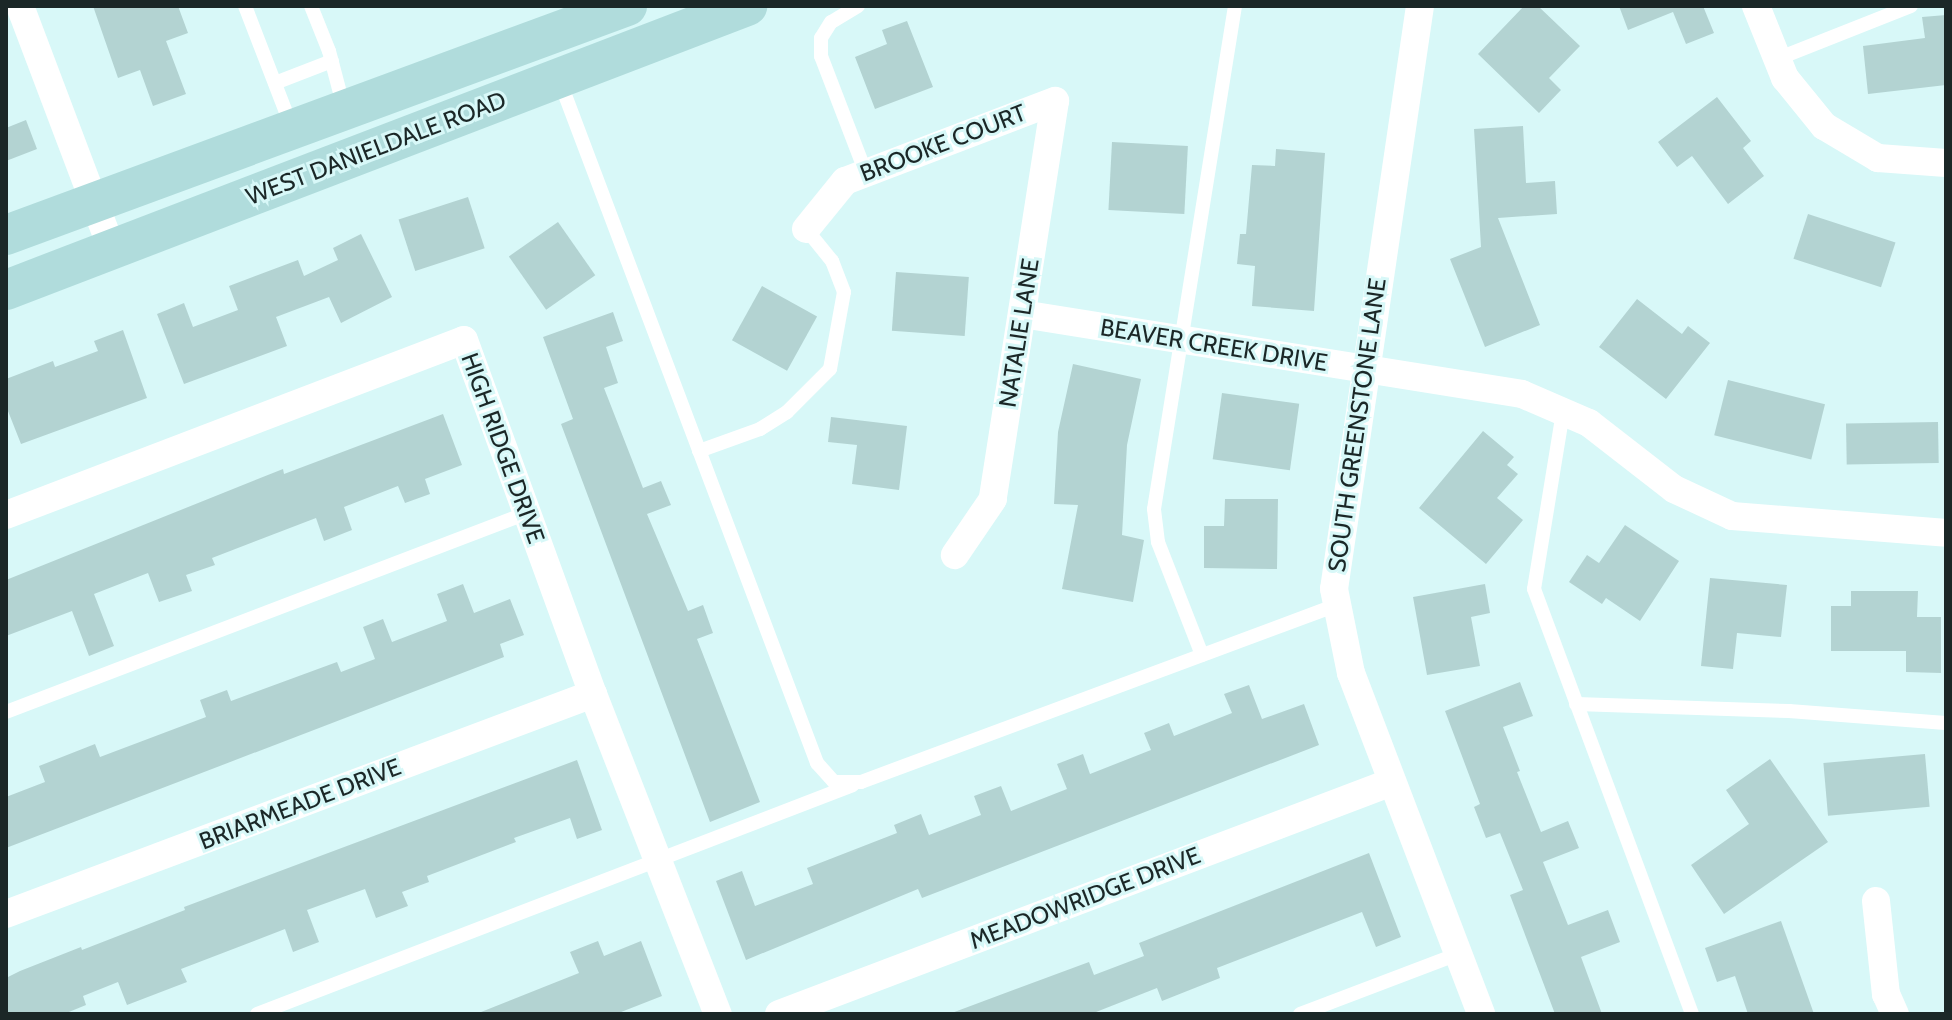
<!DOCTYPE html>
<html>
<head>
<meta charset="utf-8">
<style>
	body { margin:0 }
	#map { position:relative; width:1952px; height:1020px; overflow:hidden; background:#d8f8f8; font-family:Cabin,sans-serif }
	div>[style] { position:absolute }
	.building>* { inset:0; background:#b3d3d2; transform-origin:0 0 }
	.lane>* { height:14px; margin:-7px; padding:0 7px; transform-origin:7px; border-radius:7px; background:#fff }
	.street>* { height:28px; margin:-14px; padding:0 14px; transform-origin:14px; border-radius:14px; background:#fff }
	.secondary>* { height:40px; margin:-20px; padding:0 20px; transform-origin:20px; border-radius:20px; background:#b0dcdc }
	span { translate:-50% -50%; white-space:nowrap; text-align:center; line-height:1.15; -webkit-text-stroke:6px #d8f8f8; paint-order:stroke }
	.street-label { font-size:24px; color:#1b2727 }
	.frame { position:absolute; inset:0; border:8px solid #1b2727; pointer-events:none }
</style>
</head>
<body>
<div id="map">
	<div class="building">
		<i style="clip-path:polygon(93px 6px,178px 6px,188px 33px,166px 41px,186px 94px,153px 106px,140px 70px,118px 78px)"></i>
		<i style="clip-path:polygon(1524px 6px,1538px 6px,1580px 46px,1549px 78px,1561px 90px,1539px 113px,1478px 54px)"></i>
		<i style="clip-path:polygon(1619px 6px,1703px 6px,1714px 33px,1686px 44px,1673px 12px,1628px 30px)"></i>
		<i style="clip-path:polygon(1946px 15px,1946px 85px,1868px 94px,1863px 46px,1925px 38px,1922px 17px)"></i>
		<i style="clip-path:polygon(907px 21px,933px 87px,875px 109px,855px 57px,887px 44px,882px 30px)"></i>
		<i style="clip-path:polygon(1717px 97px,1751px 141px,1743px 148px,1764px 176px,1728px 204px,1692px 156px,1677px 167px,1658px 142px)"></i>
		<i style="clip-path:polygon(26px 120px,37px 149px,6px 161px,6px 128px)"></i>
		<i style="clip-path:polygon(1523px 126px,1526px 183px,1555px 181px,1557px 214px,1498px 218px,1540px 325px,1485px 347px,1450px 259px,1481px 247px,1474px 129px)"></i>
		<i style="left:1112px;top:142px;width:76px;height:68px;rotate:3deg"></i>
		<i style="clip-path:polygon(1276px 149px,1325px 153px,1314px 311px,1252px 306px,1255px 266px,1237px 264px,1240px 234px,1246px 234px,1252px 165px,1275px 166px)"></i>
		<i style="left:468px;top:197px;width:54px;height:73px;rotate:72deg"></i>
		<i style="left:1808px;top:214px;width:92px;height:47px;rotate:18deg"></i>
		<i style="left:558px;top:222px;width:65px;height:60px;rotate:55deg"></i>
		<i style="clip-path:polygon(361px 234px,392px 297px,341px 323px,329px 297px,276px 317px,287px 346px,184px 384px,157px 314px,184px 303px,193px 327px,238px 310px,229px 286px,298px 260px,304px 276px,338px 260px,333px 248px)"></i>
		<i style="left:896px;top:272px;width:73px;height:59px;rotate:4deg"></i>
		<i style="left:762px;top:286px;width:63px;height:62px;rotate:29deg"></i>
		<i style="clip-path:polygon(1637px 299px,1682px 334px,1688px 326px,1710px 343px,1666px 399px,1599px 347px)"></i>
		<i style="clip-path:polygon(613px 312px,623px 341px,606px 347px,618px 383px,604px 388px,643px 488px,661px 481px,671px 505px,647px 514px,688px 611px,703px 605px,713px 633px,697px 639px,760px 802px,710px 822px,561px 424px,573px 419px,543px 337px)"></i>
		<i style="clip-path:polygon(123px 330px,147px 398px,21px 444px,6px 406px,6px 379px,53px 361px,55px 367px,98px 351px,94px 341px)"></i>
		<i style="clip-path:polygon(1073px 364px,1141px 379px,1127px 445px,1122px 535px,1144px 540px,1133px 602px,1062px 589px,1078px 505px,1054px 504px,1058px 432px)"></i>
		<i style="left:1728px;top:380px;width:100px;height:57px;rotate:14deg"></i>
		<i style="left:1222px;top:393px;width:78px;height:67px;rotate:8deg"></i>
		<i style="clip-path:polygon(443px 414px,462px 465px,425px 479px,430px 494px,405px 503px,398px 486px,344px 507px,352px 530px,324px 541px,316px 518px,212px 558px,215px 565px,186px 575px,192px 591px,159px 602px,148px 573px,94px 594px,114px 646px,89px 656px,72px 611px,6px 636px,6px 580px,283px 469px,284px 474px)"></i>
		<i style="clip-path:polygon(831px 417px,907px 426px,899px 490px,852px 484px,857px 445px,828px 442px)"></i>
		<i style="left:1938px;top:422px;width:41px;height:92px;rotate:89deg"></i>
		<i style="clip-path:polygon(1483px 431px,1514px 457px,1507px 465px,1518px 474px,1497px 498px,1523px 520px,1486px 564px,1419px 508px)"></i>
		<i style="clip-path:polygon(1225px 499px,1278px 499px,1277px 569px,1204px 568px,1204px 526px,1224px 526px)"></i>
		<i style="clip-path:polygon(1625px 525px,1679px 561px,1640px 621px,1606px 598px,1602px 604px,1569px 582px,1587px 555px,1599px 563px)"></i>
		<i style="clip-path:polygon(1710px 578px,1787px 585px,1781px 637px,1737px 633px,1733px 669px,1701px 666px)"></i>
		<i style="clip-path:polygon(463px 584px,474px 613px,510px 599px,524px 635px,500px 644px,504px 657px,6px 848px,6px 797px,45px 782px,39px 766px,95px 744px,100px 757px,206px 717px,200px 700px,227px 690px,231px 701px,337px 662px,341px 672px,375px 659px,363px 627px,383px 619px,392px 642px,447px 621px,437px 594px)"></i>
		<i style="clip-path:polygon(1485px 584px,1490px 613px,1471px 617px,1480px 666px,1427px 675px,1413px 597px)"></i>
		<i style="clip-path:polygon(1851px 591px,1918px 591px,1917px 617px,1941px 617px,1941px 673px,1906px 672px,1906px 651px,1831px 651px,1831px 606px,1851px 606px)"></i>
		<i style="clip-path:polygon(1520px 682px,1533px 716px,1503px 727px,1520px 771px,1517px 772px,1541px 832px,1568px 821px,1579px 848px,1543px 862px,1568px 925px,1608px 910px,1620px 942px,1581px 957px,1602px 1014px,1555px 1014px,1510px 895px,1523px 890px,1500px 833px,1486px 838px,1474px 807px,1480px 804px,1445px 711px)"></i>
		<i style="clip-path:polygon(1249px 685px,1262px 719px,1304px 704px,1319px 745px,922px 898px,918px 889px,746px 960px,716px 881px,742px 871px,755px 906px,813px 884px,807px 868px,897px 833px,894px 825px,921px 814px,929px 835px,981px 815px,974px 796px,1001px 786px,1011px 811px,1067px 789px,1057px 764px,1083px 754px,1090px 774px,1151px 750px,1144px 733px,1169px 723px,1174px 736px,1232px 713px,1224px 694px)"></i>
		<i style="left:1925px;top:754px;width:53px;height:102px;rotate:85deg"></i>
		<i style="clip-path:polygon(1770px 759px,1828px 842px,1724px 914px,1691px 865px,1749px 824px,1726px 790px)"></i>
		<i style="clip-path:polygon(577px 760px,602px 830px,577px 839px,570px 818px,514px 838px,516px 842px,427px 876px,429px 882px,402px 892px,408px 906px,376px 918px,365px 889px,307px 910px,319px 942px,293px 952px,285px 929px,181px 969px,187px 982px,127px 1005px,118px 982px,83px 996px,86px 1005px,64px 1014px,6px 1014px,6px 978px,20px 971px,81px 947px,82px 950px,185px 910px,184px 907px)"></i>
		<i style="clip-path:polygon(1369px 853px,1401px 937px,1376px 947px,1362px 912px,1217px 968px,1220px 978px,1162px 1001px,1157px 988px,1091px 1014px,949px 1014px,1089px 962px,1094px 975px,1144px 956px,1139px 943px)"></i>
		<i style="clip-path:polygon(1781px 921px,1814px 1014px,1748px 1014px,1735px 976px,1717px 982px,1705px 948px)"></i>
		<i style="clip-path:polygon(598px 941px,604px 956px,641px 941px,662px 996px,616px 1014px,476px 1014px,579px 973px,570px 952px)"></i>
	</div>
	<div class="lane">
		<i style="left:245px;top:6px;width:131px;rotate:68.9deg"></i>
		<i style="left:311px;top:6px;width:48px;rotate:68.2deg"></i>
		<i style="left:329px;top:51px;width:59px;rotate:75.3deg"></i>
		<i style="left:858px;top:6px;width:31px;rotate:149deg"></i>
		<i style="left:831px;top:22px;width:19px;rotate:122deg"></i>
		<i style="left:821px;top:38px;width:18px;rotate:90deg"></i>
		<i style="left:821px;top:56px;width:125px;rotate:69deg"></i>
		<i style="left:1777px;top:59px;width:144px;rotate:-21.6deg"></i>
		<i style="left:559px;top:79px;width:731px;rotate:69.33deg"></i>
		<i style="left:817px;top:763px;width:25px;rotate:48deg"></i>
		<i style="left:834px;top:782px;width:27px"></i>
		<i style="left:861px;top:782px;width:508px;rotate:-20.4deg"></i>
		<i style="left:275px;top:83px;width:61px;rotate:-21.1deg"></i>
		<i style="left:1563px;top:412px;width:179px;rotate:99.3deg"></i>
		<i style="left:1534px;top:589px;width:453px;rotate:69.6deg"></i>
		<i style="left:699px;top:451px;width:65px;rotate:-19.8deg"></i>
		<i style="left:760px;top:429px;width:32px;rotate:-32deg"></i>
		<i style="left:787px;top:412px;width:61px;rotate:-45deg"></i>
		<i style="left:830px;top:369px;width:78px;rotate:-79.7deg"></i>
		<i style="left:844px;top:292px;width:33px;rotate:-111deg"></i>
		<i style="left:832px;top:261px;width:41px;rotate:-129.1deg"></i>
		<i style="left:1202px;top:655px;width:121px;rotate:-111.3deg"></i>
		<i style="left:1158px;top:542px;width:33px;rotate:-97deg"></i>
		<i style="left:1154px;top:509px;width:509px;rotate:-80.85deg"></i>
		<i style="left:1576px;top:704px;width:213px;rotate:1.9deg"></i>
		<i style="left:1789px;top:711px;width:157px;rotate:4.4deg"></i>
		<i style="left:6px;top:712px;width:558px;rotate:-20.9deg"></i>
		<i style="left:257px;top:1014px;width:638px;rotate:-21.02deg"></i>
		<i style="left:1300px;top:1014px;width:169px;rotate:-20.8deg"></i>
	</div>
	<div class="street">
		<i style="left:20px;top:6px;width:261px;rotate:69.3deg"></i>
		<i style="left:1420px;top:6px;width:589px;rotate:98.39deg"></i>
		<i style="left:1334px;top:589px;width:86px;rotate:78.6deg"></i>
		<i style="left:1351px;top:673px;width:365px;rotate:69.1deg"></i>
		<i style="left:1756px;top:6px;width:78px;rotate:68.1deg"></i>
		<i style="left:1785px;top:78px;width:62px;rotate:50.9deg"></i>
		<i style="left:1824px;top:126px;width:63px;rotate:30.7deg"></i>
		<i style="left:1878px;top:158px;width:68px;rotate:4.2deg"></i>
		<i style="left:806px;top:229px;width:62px;rotate:-50.9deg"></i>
		<i style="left:845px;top:181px;width:225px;rotate:-20.9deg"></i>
		<i style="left:1055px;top:101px;width:403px;rotate:98.9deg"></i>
		<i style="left:993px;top:499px;width:68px;rotate:124.2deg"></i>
		<i style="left:1022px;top:314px;width:506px;rotate:9.09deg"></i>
		<i style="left:1522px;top:394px;width:73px;rotate:23.4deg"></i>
		<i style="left:1589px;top:423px;width:108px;rotate:37.8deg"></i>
		<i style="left:1674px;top:489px;width:64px;rotate:25deg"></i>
		<i style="left:1732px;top:516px;width:215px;rotate:4.5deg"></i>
		<i style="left:6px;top:515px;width:490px;rotate:-20.9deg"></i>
		<i style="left:464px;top:340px;width:377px;rotate:70deg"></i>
		<i style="left:593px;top:694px;width:344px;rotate:68.7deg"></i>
		<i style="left:1876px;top:901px;width:94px;rotate:83.9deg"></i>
		<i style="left:1886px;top:994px;width:22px;rotate:66deg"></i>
		<i style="left:6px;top:914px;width:627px;rotate:-20.55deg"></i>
		<i style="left:779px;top:1014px;width:655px;rotate:-20.73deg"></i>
	</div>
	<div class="secondary">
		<i style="left:6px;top:235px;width:662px;rotate:-20.24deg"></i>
		<i style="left:6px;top:290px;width:794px;rotate:-20.97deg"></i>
	</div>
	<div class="street-label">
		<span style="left:943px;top:143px;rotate:-21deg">BROOKE COURT</span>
		<span style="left:376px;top:148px;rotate:-21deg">WEST DANIELDALE ROAD</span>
		<span style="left:1019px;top:333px;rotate:-81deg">NATALIE LANE</span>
		<span style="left:1214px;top:345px;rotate:9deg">BEAVER CREEK DRIVE</span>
		<span style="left:1357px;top:425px;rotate:-82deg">SOUTH GREENSTONE LANE</span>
		<span style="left:503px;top:448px;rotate:70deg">HIGH RIDGE DRIVE</span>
		<span style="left:300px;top:804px;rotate:-21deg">BRIARMEADE DRIVE</span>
		<span style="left:1085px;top:898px;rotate:-21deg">MEADOWRIDGE DRIVE</span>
	</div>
	<div class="frame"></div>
</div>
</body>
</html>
